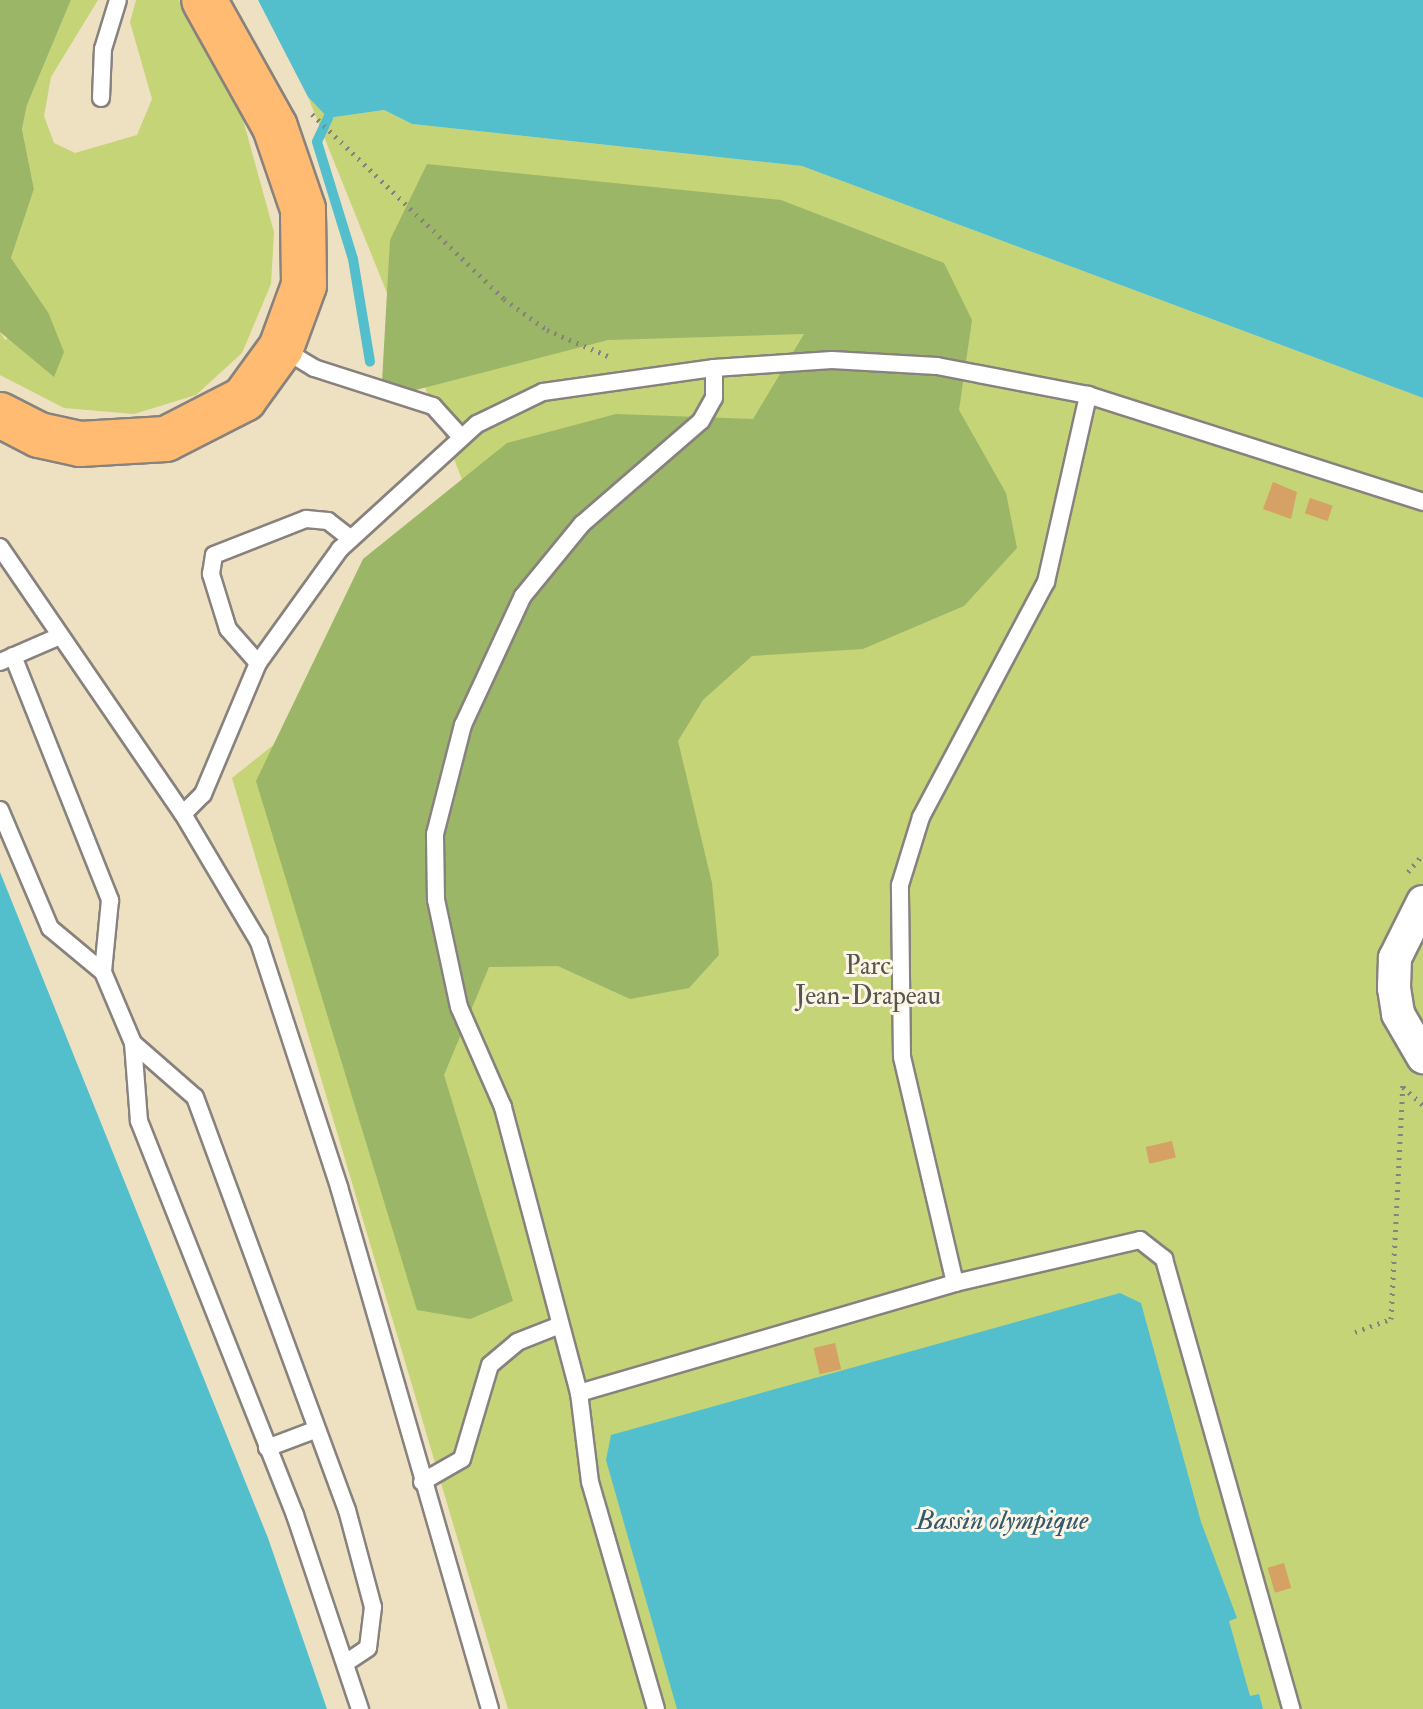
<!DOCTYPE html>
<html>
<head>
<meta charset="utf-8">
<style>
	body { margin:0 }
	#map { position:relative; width:1423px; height:1709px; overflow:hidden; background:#eee1c1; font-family:"IM FELL Double Pica",serif }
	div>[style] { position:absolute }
	.green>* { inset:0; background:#c4d476 }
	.forest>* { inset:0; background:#9bb667 }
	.water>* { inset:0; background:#53bfcc }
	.stream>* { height:10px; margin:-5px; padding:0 5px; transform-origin:5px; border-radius:5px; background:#53bfcc }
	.building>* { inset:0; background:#d6a165; transform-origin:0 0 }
	.path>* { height:5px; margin-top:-2.5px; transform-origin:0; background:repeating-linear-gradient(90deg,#88827e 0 2px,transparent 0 8px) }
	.roads { filter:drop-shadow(2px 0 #88827e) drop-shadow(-2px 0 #88827e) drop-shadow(0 2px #88827e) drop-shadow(0 -2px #88827e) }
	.service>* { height:16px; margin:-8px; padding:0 8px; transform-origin:8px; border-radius:8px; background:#fff }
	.minor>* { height:32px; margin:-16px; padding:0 16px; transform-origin:16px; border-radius:16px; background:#fff }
	.primary>* { height:44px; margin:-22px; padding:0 22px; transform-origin:22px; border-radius:22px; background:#ffbb71 }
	span { translate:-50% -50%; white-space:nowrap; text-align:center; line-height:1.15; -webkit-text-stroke:6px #fcf5e5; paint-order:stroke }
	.park-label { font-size:26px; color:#53574d }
	.water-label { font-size:28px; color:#33596e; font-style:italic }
</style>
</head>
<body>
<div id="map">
	<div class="green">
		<i style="clip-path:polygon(71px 0,98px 0,51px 77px,44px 116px,54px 143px,75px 153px,137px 135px,152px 99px,130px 22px,136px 0,179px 0,242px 116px,274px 232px,271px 284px,242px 353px,196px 395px,134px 414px,64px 408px,0 375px,0 332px,5px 340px,48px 312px,11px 258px,34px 189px,22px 129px,27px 105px)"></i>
		<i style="clip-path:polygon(308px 97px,328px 118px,384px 110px,412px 124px,802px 166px,1423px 398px,1423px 1709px,508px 1709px,232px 778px,497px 566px)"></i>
	</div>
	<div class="forest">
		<i style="clip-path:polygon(0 0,71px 0,27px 105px,22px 129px,34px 189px,11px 258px,48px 312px,64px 352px,54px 377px,0 332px)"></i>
		<i style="clip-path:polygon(427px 164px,781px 200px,944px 263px,972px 320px,959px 410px,1006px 493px,1017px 548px,964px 606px,863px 649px,752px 656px,703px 700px,678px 741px,712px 883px,719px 955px,689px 988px,630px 999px,558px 966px,489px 967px,444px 1075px,513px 1301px,470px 1319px,417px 1310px,256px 781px,363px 559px,507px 443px,616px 414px,753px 419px,804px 334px,608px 340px,381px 399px,390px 240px)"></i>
	</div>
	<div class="water">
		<i style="clip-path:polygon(258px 0,1423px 0,1423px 398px,802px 166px,412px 124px,384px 110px,328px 118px,308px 97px)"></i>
		<i style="clip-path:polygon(0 872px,268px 1538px,327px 1709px,0 1709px)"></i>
		<i style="clip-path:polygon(1120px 1293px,1141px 1303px,1201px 1522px,1237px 1618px,1229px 1621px,1250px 1696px,1259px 1694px,1263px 1709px,677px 1709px,606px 1460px,611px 1435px)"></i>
	</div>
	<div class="stream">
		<i style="left:328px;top:118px;width:26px;rotate:115deg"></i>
		<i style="left:317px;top:142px;width:122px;rotate:72.9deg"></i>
		<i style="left:353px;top:259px;width:104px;rotate:80.6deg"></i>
	</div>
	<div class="building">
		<i style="clip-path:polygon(1273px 482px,1297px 492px,1291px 519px,1263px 509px)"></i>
		<i style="left:1310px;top:498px;width:24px;height:16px;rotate:19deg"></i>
		<i style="left:1172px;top:1141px;width:17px;height:27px;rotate:77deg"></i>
		<i style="left:835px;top:1343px;width:27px;height:22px;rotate:77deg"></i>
		<i style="left:1284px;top:1563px;width:26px;height:17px;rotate:74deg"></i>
	</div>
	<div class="path">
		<i style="left:312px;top:114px;width:267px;rotate:43.9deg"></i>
		<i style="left:504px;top:299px;width:53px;rotate:35.8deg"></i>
		<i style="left:547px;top:330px;width:66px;rotate:23.1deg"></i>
		<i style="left:1408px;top:872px;width:23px;rotate:-50deg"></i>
		<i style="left:1403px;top:1087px;width:27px;rotate:42deg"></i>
		<i style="left:1355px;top:1332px;width:38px;rotate:-20deg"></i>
		<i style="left:1391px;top:1319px;width:239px;rotate:-87.1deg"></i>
	</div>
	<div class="roads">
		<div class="service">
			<i style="left:101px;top:98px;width:49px;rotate:-87.7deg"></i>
			<i style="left:103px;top:49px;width:51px;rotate:-73deg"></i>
			<i style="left:281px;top:348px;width:39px;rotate:31deg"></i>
			<i style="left:314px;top:368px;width:125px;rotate:17.7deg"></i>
			<i style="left:433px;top:406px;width:42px;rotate:47.9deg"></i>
			<i style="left:0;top:547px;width:324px;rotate:55.6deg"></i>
			<i style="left:183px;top:814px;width:149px;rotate:59.3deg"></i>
			<i style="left:259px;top:942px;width:258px;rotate:71.9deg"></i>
			<i style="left:339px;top:1187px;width:543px;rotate:73.87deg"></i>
			<i style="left:13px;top:656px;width:263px;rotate:68.3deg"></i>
			<i style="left:110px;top:900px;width:72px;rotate:95.6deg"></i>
			<i style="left:103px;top:972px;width:77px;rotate:67.1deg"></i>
			<i style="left:133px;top:1043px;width:78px;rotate:85.6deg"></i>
			<i style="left:139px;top:1121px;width:424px;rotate:68.4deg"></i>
			<i style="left:295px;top:1515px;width:205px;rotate:71.5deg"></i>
			<i style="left:0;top:662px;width:65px;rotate:-23.4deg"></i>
			<i style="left:258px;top:663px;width:45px;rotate:-131.4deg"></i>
			<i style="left:228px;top:629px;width:58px;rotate:-107.2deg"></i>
			<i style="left:211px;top:574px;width:19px;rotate:-81deg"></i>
			<i style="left:214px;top:555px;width:99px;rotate:-21.4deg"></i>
			<i style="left:306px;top:519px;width:22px;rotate:5deg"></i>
			<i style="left:328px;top:521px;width:29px;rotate:38deg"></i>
			<i style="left:0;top:810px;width:128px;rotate:67deg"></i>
			<i style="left:50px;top:928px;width:69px;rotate:39.7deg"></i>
			<i style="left:183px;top:814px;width:28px;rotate:-45deg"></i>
			<i style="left:203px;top:794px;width:142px;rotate:-67.2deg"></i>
			<i style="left:258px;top:663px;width:140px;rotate:-54.3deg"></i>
			<i style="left:340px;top:549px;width:185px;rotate:-42.4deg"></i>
			<i style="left:477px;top:424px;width:73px;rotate:-25.9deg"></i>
			<i style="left:543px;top:392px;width:173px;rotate:-8deg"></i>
			<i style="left:714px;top:368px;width:118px;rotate:-3.9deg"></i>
			<i style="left:832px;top:360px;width:105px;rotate:3.3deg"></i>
			<i style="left:937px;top:366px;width:154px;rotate:10.9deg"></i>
			<i style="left:1088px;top:395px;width:352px;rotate:17.7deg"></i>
			<i style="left:133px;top:1043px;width:82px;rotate:41.1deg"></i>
			<i style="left:195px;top:1097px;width:440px;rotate:69.8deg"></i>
			<i style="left:347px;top:1510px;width:100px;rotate:75deg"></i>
			<i style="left:373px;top:1607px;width:41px;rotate:97deg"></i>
			<i style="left:368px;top:1648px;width:25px;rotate:146deg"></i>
			<i style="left:955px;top:1283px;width:232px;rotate:-103.2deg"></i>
			<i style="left:902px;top:1057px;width:172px;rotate:-90.7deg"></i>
			<i style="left:900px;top:885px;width:71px;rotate:-72.8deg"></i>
			<i style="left:921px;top:817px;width:266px;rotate:-62deg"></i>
			<i style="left:1046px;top:582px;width:192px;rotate:-77.3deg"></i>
			<i style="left:579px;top:1393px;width:296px;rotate:-104.9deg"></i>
			<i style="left:503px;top:1107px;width:109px;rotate:-113.7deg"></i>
			<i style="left:459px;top:1007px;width:109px;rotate:-102.1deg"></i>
			<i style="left:436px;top:900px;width:66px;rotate:-90.9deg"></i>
			<i style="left:435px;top:834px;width:113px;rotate:-75.6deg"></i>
			<i style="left:463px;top:725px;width:142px;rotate:-65.1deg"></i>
			<i style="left:523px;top:596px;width:93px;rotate:-50.7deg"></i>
			<i style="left:582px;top:524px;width:157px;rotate:-40.9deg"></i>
			<i style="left:701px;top:421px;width:26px;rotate:-61deg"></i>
			<i style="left:714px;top:398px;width:30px;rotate:-90deg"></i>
			<i style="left:267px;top:1448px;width:51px;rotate:-20.6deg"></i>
			<i style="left:422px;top:1482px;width:46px;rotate:-29.9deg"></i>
			<i style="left:462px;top:1459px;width:98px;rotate:-73.4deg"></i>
			<i style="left:490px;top:1365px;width:35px;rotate:-40deg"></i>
			<i style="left:517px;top:1342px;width:46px;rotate:-21.6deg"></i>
			<i style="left:656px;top:1709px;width:236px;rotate:-106.2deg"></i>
			<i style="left:590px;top:1482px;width:90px;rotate:-97deg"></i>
			<i style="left:579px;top:1393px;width:392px;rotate:-16.3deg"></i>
			<i style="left:955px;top:1283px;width:190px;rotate:-13.1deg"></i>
			<i style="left:1140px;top:1240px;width:31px;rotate:38deg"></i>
			<i style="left:1164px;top:1259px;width:468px;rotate:74.2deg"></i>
		</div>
		<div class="minor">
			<i style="left:1423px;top:902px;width:63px;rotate:116.6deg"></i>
			<i style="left:1395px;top:958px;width:30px;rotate:92deg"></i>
			<i style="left:1394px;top:988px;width:26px;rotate:81deg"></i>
			<i style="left:1398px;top:1014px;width:50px;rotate:59.8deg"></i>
		</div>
		<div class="primary">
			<i style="left:0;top:415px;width:44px;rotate:27.1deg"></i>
			<i style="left:39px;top:435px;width:42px;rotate:12.4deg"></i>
			<i style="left:80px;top:444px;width:86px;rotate:-3.3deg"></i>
			<i style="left:166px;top:439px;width:88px;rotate:-27.1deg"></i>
			<i style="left:244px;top:399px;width:63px;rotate:-54deg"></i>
			<i style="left:281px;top:348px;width:67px;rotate:-69.9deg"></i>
			<i style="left:304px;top:285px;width:76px;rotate:-90.8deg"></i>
			<i style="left:303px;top:209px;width:87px;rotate:-108.9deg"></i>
			<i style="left:275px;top:127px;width:145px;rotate:-119.2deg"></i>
		</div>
	</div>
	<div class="park-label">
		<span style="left:868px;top:982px">Parc<br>Jean-Drapeau</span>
	</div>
	<div class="water-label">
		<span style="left:1002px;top:1521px">Bassin olympique</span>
	</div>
</div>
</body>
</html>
